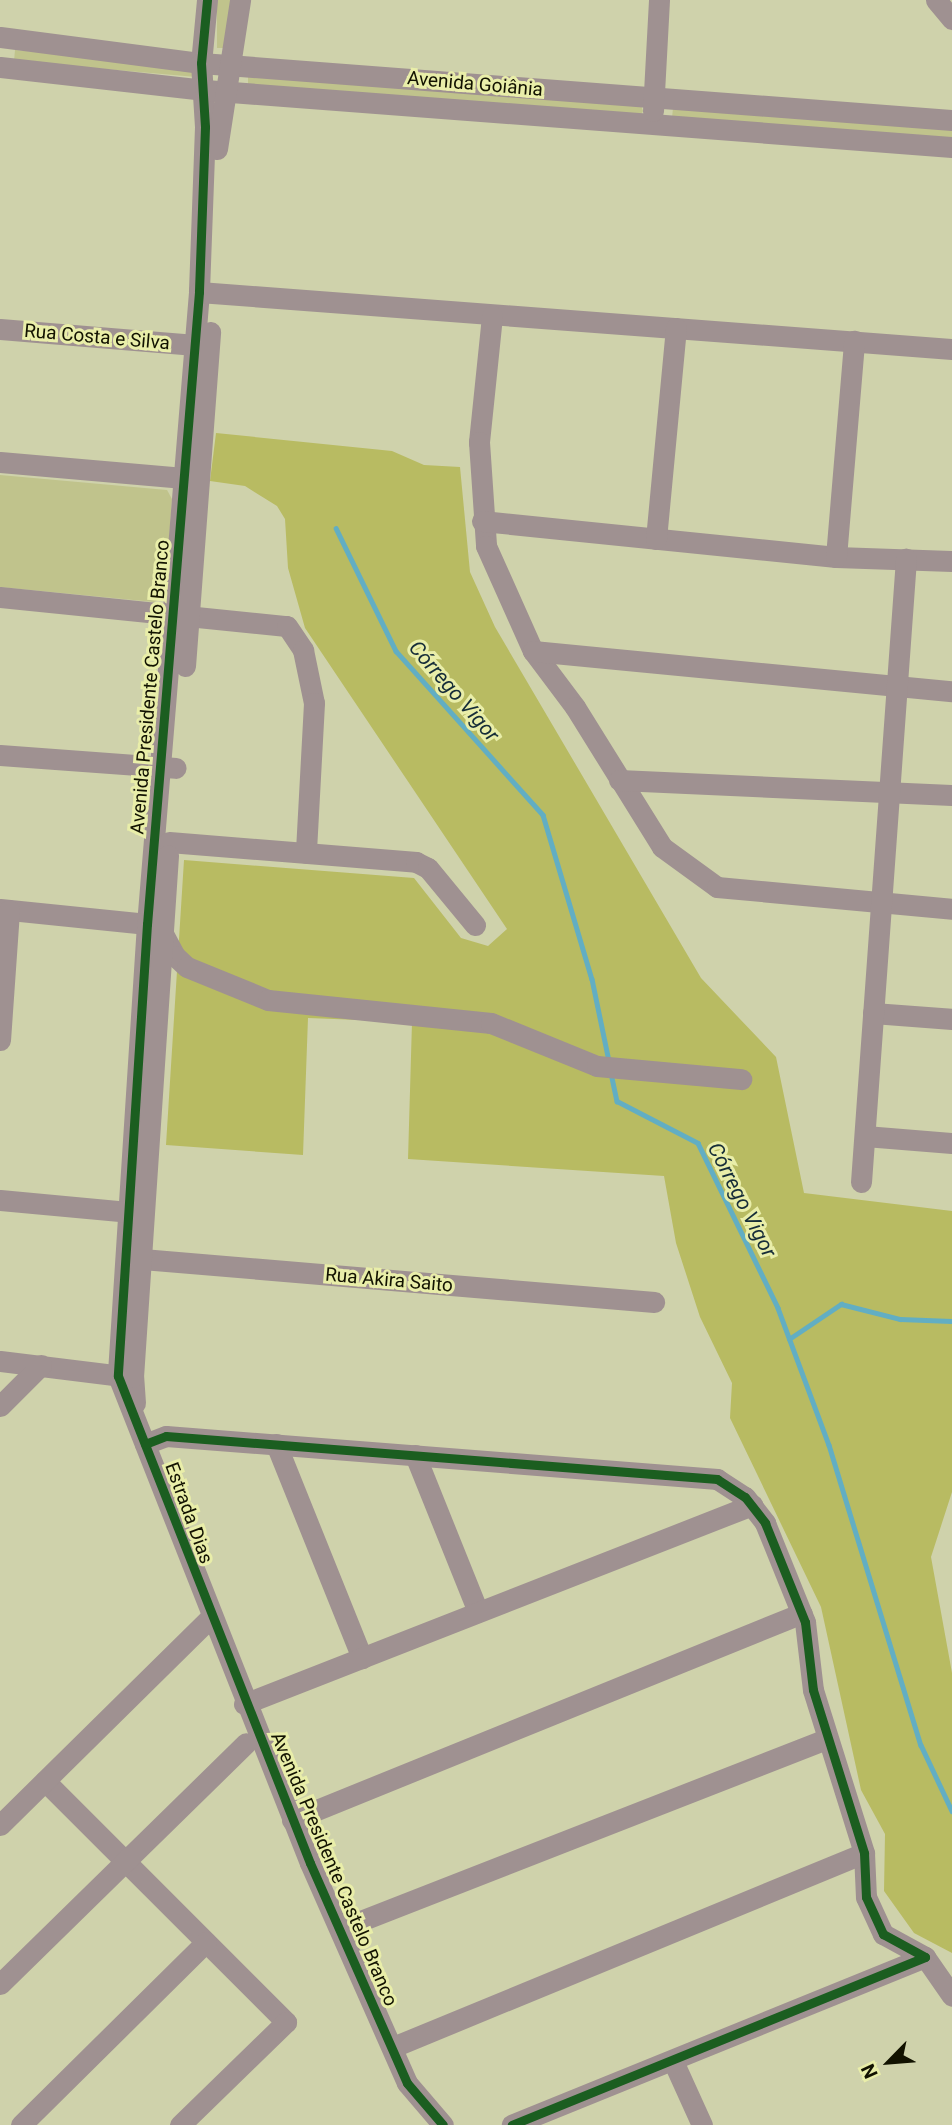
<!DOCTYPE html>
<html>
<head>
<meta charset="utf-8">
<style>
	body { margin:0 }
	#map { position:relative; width:952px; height:2125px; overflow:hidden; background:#cfd2ab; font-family:Roboto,sans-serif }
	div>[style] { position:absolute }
	.green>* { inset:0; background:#c0c38c; transform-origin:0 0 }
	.forest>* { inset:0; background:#b8bb62 }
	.stream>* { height:4.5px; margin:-2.25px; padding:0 2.25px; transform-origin:2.25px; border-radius:2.25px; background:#62aec3 }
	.minor>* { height:21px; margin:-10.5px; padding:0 10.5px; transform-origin:10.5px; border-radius:10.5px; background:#9f9191 }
	.cycleway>* { height:9px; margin:-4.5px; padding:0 4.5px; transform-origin:4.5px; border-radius:4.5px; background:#1b5e20 }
	span { translate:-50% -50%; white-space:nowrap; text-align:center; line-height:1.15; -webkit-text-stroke:6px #e9eea9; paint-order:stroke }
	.street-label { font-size:19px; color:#121200 }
	.water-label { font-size:21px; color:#162d38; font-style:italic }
	.north { position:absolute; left:854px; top:2027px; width:70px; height:70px; -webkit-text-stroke:5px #e9eea9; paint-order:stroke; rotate:245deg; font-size:19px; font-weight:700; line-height:28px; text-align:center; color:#121200 }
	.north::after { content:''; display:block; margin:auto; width:24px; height:32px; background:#121200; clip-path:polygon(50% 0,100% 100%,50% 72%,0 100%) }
</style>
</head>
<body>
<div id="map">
	<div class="green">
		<i style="left:217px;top:0;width:18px;height:48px"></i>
		<i style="left:15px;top:50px;width:180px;height:11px;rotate:5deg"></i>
		<i style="clip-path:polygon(248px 76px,641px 105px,643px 111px,641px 115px,248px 84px)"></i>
		<i style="clip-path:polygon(673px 108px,952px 127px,952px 143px,672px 118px)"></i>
		<i style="clip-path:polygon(0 475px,167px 490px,172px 499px,165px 596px,154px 602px,0 587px)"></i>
	</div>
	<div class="forest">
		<i style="clip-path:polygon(216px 433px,392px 451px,424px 465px,460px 467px,470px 572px,495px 627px,701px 978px,776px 1057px,804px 1193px,952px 1211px,952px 1492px,931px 1557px,952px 1673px,952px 1953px,914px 1933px,884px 1891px,885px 1834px,861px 1790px,821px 1607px,730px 1418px,732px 1383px,700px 1317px,676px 1243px,664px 1176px,408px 1159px,412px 1022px,308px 1018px,303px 1155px,166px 1145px,184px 860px,414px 878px,461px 938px,488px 946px,507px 929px,305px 628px,288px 568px,285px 519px,277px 506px,245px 486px,210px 481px)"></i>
	</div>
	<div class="stream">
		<i style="left:336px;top:528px;width:137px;rotate:64deg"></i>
		<i style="left:396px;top:651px;width:220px;rotate:48.1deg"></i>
		<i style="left:543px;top:815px;width:171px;rotate:73.4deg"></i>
		<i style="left:592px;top:979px;width:84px;rotate:78.3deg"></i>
		<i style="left:611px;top:1073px;width:29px;rotate:78deg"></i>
		<i style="left:617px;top:1101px;width:91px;rotate:27.4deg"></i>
		<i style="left:698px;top:1143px;width:183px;rotate:64.1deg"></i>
		<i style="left:778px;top:1308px;width:146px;rotate:69.6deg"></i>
		<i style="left:829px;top:1445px;width:314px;rotate:73deg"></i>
		<i style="left:921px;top:1745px;width:73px;rotate:64.8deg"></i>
		<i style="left:789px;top:1339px;width:63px;rotate:-33.9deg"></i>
		<i style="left:841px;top:1304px;width:61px;rotate:14.3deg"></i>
		<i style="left:900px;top:1319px;width:52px;rotate:2.2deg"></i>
	</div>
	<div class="minor">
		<i style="left:207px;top:0;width:63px;rotate:95.4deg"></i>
		<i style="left:201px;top:63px;width:64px;rotate:86.4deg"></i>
		<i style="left:205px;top:127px;width:165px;rotate:92.1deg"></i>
		<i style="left:199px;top:292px;width:634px;rotate:94.7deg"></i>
		<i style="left:147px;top:924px;width:453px;rotate:93.7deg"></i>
		<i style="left:118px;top:1376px;width:523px;rotate:68.48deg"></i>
		<i style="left:310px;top:1863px;width:240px;rotate:66.2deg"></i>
		<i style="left:407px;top:2083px;width:55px;rotate:49.4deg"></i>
		<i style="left:936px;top:0;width:25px;rotate:50deg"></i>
		<i style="left:0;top:37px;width:203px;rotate:7.4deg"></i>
		<i style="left:201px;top:63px;width:753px;rotate:4.34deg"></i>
		<i style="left:0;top:67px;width:206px;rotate:6.4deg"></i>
		<i style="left:205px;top:90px;width:749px;rotate:4.36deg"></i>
		<i style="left:653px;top:111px;width:111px;rotate:-86.9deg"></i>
		<i style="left:217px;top:149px;width:151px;rotate:-81.2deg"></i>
		<i style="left:199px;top:292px;width:755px;rotate:4.33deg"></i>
		<i style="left:492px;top:316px;width:127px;rotate:95.9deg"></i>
		<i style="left:479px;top:442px;width:104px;rotate:86.1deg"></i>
		<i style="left:486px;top:546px;width:115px;rotate:65.9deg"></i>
		<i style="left:533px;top:651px;width:70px;rotate:53.1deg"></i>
		<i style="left:575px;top:707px;width:165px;rotate:58.1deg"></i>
		<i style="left:662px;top:847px;width:68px;rotate:36deg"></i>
		<i style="left:717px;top:887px;width:236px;rotate:5.3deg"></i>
		<i style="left:0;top:329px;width:196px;rotate:4.7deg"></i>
		<i style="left:0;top:462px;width:196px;rotate:5deg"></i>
		<i style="left:482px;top:521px;width:356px;rotate:5.8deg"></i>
		<i style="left:836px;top:557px;width:116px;rotate:2deg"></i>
		<i style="left:656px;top:539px;width:212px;rotate:-84.6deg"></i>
		<i style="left:836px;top:557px;width:217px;rotate:-85.2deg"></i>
		<i style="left:0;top:597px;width:288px;rotate:5.8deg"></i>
		<i style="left:287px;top:626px;width:29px;rotate:56deg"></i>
		<i style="left:303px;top:650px;width:54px;rotate:78.3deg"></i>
		<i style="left:314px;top:703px;width:150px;rotate:93.1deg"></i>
		<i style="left:533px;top:651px;width:421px;rotate:5.5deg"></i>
		<i style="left:185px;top:666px;width:335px;rotate:-85.7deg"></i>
		<i style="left:0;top:755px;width:176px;rotate:4.2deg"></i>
		<i style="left:619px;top:780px;width:333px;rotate:2.6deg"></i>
		<i style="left:169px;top:842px;width:248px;rotate:4.6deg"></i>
		<i style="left:416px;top:862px;width:13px;rotate:27deg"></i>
		<i style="left:428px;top:868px;width:74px;rotate:50.5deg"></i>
		<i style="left:0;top:909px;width:148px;rotate:5.8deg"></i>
		<i style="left:147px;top:924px;width:15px;rotate:23deg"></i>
		<i style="left:161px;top:930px;width:30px;rotate:62deg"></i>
		<i style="left:175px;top:956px;width:16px;rotate:43deg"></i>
		<i style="left:187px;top:967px;width:87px;rotate:22.2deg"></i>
		<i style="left:268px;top:1000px;width:224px;rotate:5.9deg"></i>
		<i style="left:491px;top:1023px;width:114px;rotate:22.1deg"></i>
		<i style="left:597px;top:1066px;width:145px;rotate:5.2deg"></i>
		<i style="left:873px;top:1013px;width:79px;rotate:4.3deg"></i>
		<i style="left:0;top:1040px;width:130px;rotate:-86deg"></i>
		<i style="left:865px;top:1136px;width:87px;rotate:4.6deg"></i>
		<i style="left:861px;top:1182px;width:625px;rotate:-85.87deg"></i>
		<i style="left:0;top:1200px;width:142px;rotate:5.3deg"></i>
		<i style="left:130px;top:1258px;width:526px;rotate:4.8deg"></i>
		<i style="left:0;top:1361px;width:131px;rotate:7deg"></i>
		<i style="left:135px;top:1403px;width:26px;rotate:-94deg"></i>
		<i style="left:133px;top:1377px;width:523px;rotate:-86.16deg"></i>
		<i style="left:0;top:1406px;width:58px;rotate:-45deg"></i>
		<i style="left:145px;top:1444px;width:22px;rotate:-21deg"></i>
		<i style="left:166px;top:1436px;width:553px;rotate:4.46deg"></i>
		<i style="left:717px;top:1479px;width:33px;rotate:33deg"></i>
		<i style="left:745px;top:1497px;width:33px;rotate:52deg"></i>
		<i style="left:765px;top:1523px;width:107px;rotate:68deg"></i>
		<i style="left:805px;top:1622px;width:68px;rotate:83.3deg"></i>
		<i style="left:813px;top:1690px;width:171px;rotate:72.6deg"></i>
		<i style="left:864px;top:1853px;width:44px;rotate:87.4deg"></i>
		<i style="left:866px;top:1897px;width:41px;rotate:65.3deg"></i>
		<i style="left:883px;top:1934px;width:48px;rotate:28.7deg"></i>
		<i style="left:925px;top:1957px;width:446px;rotate:157.9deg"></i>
		<i style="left:276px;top:1444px;width:231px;rotate:68.1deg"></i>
		<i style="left:415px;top:1455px;width:169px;rotate:68.1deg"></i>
		<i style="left:244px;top:1704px;width:546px;rotate:-21.39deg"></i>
		<i style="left:45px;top:1781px;width:341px;rotate:45deg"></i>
		<i style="left:286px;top:2022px;width:148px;rotate:135.8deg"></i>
		<i style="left:292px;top:1820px;width:550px;rotate:-22.09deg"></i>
		<i style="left:0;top:1825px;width:295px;rotate:-44.6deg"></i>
		<i style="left:340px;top:1929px;width:522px;rotate:-21.35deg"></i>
		<i style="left:925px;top:1957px;width:47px;rotate:55.3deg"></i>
		<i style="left:0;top:1984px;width:344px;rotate:-44.4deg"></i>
		<i style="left:393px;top:2047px;width:509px;rotate:-22.39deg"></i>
		<i style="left:673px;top:2061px;width:70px;rotate:65.6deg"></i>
		<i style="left:21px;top:2125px;width:260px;rotate:-44.7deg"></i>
	</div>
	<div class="cycleway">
		<i style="left:207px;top:0;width:63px;rotate:95.4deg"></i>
		<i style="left:201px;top:63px;width:64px;rotate:86.4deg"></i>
		<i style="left:205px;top:127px;width:165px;rotate:92.1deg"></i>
		<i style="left:199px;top:292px;width:634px;rotate:94.7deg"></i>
		<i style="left:147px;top:924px;width:453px;rotate:93.7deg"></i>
		<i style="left:118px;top:1376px;width:523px;rotate:68.48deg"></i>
		<i style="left:310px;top:1863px;width:240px;rotate:66.2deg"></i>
		<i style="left:407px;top:2083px;width:55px;rotate:49.4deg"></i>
		<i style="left:145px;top:1444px;width:22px;rotate:-21deg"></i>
		<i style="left:166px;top:1436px;width:553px;rotate:4.46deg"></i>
		<i style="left:717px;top:1479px;width:33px;rotate:33deg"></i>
		<i style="left:745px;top:1497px;width:33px;rotate:52deg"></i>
		<i style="left:765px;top:1523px;width:107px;rotate:68deg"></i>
		<i style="left:805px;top:1622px;width:68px;rotate:83.3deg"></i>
		<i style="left:813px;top:1690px;width:171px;rotate:72.6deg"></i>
		<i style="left:864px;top:1853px;width:44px;rotate:87.4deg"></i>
		<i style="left:866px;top:1897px;width:41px;rotate:65.3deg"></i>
		<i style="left:883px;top:1934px;width:48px;rotate:28.7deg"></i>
		<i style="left:925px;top:1957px;width:446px;rotate:157.9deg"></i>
	</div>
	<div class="street-label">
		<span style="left:475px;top:84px;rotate:5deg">Avenida Goiânia</span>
		<span style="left:97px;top:337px;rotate:5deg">Rua Costa e Silva</span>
		<span style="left:150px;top:687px;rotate:-85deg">Avenida Presidente Castelo Branco</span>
		<span style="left:389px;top:1280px;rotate:5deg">Rua Akira Saito</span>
		<span style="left:189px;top:1513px;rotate:70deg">Estrada Dias</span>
		<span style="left:334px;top:1869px;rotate:67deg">Avenida Presidente Castelo Branco</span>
	</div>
	<div class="water-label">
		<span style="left:454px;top:691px;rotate:49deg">Córrego Vigor</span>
		<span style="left:742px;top:1200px;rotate:63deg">Córrego Vigor</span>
	</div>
	<div class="north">N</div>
</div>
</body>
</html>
